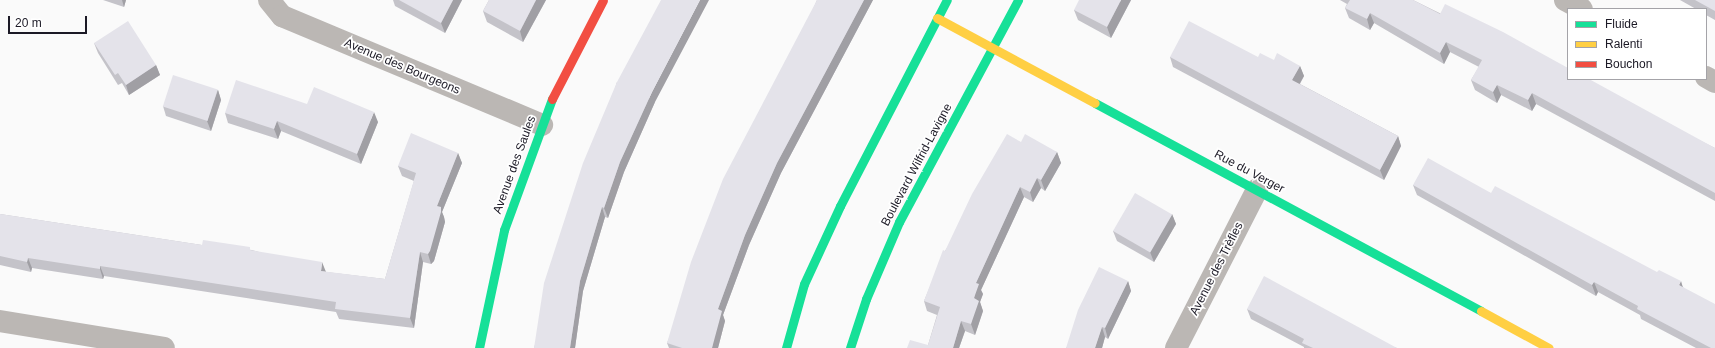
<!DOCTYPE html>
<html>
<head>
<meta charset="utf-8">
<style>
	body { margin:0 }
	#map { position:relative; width:1715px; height:348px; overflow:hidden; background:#fafafa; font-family:Arial,sans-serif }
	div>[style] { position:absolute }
	.street>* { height:22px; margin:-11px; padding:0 11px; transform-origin:11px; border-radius:11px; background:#bbb7b4 }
	.fast>* { height:9px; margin:-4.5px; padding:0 4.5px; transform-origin:4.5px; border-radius:4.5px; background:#16e098 }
	.slow>* { height:9px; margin:-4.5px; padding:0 4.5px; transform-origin:4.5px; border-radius:4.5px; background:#ffcf43 }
	.jam>* { height:9px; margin:-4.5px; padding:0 4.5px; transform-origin:4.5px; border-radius:4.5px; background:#f24e42 }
	.wall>* { inset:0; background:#c4c3c9 }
	.shaded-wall>* { inset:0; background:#a09fa4 }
	.building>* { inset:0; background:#e4e3ea; transform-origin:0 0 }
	span { translate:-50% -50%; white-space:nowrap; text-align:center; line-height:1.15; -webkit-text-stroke:3.5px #fff; paint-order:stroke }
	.street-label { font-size:12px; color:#1b1925 }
	.legend { position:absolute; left:1567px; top:8px; width:140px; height:72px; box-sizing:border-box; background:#fff; border:1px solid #a4a3a8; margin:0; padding:5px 7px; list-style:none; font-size:12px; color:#1b1925 }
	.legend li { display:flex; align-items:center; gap:8px; height:20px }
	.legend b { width:20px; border:1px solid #a4a3a8 }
	.scale { position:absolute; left:8px; top:16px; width:79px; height:18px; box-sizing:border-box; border:2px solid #1b1925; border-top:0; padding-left:5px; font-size:12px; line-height:14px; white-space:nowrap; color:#1b1925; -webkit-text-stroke:3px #fff; paint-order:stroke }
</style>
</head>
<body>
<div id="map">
	<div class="street">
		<i style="left:269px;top:0;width:21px;rotate:51deg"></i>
		<i style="left:282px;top:16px;width:282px;rotate:22.7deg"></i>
		<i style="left:1565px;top:0;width:19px;rotate:28deg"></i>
		<i style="left:1706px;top:77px;width:10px;rotate:29deg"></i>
		<i style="left:0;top:321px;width:166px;rotate:9.3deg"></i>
		<i style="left:1176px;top:348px;width:178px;rotate:-62.9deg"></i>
	</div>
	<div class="fast">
		<i style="left:1095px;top:103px;width:438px;rotate:28.3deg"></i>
		<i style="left:479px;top:348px;width:121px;rotate:-78deg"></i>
		<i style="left:504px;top:230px;width:140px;rotate:-69.9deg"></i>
		<i style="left:786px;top:348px;width:66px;rotate:-74.3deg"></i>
		<i style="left:804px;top:284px;width:86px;rotate:-65.2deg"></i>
		<i style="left:840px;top:206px;width:232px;rotate:-62.6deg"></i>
		<i style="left:850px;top:348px;width:52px;rotate:-71.9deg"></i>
		<i style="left:866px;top:299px;width:84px;rotate:-66.8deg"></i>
		<i style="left:899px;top:222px;width:252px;rotate:-61.8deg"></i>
	</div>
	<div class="slow">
		<i style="left:937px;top:18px;width:179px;rotate:28.3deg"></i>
		<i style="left:1481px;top:311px;width:77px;rotate:28.6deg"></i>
	</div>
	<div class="jam">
		<i style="left:552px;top:99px;width:111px;rotate:-62.7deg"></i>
	</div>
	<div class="wall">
		<i style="clip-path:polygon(103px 0,126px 0,124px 7px)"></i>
		<i style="clip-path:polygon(393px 0,462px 0,445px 33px,395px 6px)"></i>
		<i style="clip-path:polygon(489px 0,546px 0,523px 42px,487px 22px,483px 11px)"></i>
		<i style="clip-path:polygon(817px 0,873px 0,781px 173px,749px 245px,723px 315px,725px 321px,718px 348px,669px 348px,667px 343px)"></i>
		<i style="clip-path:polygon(1131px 0,1111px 38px,1078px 20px,1074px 10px)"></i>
		<i style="clip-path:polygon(1340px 0,1413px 0,1715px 148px,1715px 201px,1536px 104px,1532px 111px,1501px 95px,1497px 103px,1475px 90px,1471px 80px,1479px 67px,1450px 52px,1444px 64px,1374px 23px,1370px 30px,1349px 18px,1345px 8px,1347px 4px)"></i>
		<i style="clip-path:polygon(1680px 0,1715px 0,1715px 20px,1706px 15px,1706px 9px,1696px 9px)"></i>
		<i style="clip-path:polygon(94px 43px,156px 65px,160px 75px,129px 95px,122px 83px,118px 85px,98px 53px)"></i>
		<i style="clip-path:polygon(1170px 57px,1258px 57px,1300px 66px,1304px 76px,1300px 84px,1398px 136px,1401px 146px,1384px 180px,1173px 67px)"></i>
		<i style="clip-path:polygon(617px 82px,655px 102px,624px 172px,608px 218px,605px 217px,583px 291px,575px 348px,534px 348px)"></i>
		<i style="clip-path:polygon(218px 90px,221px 100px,211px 131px,166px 116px,163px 106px)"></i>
		<i style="clip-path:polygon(307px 104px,378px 122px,361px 164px,281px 131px,278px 139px,228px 123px,225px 113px)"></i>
		<i style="clip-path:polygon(1021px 142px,1057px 152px,1061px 163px,1045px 191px,1041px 188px,1033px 202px,1024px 197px,981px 290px,983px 294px,980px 302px,983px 311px,975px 335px,965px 331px,959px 348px,907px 348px,928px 345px,937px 315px,927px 311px,924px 301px,945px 251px)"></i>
		<i style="clip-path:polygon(458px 153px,462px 163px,442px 212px,444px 217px,445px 222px,434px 261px,431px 264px,423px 262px,414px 328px,339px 319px,336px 312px,104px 276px,103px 279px,32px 268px,31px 272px,0 265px,0 214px,202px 245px,252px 250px,326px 272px,385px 279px,414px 181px,402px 176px,398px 166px)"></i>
		<i style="clip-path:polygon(1413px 185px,1491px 193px,1683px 287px,1715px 348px,1696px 348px,1641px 319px,1640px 315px,1598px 292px,1596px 296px,1417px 195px)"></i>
		<i style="clip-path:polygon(1172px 214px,1176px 224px,1154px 262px,1117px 241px,1113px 231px)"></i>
		<i style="clip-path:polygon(1128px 281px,1131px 291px,1108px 339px,1105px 337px,1102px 348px,1066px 348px)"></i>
		<i style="clip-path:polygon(1247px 309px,1397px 348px,1304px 348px,1304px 347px,1251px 319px)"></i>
	</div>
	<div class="shaded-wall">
		<i style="clip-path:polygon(122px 0,126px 0,124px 7px)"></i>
		<i style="clip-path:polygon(453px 0,462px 0,445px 33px,441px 23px)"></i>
		<i style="clip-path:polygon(536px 0,546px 0,523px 42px,520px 31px)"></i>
		<i style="clip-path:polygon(700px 0,709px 0,655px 102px,624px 172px,608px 218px,604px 208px,620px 162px,652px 92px)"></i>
		<i style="clip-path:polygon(864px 0,873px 0,781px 173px,749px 245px,723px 315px,725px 321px,718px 348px,712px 348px,718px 309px,745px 235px,777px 163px)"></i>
		<i style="clip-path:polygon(1121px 0,1131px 0,1111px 38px,1107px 27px)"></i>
		<i style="clip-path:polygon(1370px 13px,1374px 23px,1370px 30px,1367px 19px)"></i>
		<i style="clip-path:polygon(1446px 42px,1450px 52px,1444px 64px,1440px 53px)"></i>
		<i style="clip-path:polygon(156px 65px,160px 75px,129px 95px,126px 85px)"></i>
		<i style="clip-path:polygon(1300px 66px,1304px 76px,1296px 90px,1292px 80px)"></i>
		<i style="clip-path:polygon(1497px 85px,1501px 95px,1497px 103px,1493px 92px)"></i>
		<i style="clip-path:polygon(218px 90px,221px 100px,211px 131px,207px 121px)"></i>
		<i style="clip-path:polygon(1532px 93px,1536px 104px,1532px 111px,1528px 100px)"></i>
		<i style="clip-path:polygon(374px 112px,378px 122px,361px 164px,357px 154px)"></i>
		<i style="clip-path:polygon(277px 121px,281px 131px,278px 139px,274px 129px)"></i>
		<i style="clip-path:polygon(1398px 136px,1401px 146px,1384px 180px,1380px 170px)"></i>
		<i style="clip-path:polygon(1057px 152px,1061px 163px,1045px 191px,1041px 180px)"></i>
		<i style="clip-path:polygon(458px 153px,462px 163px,442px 212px,444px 217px,445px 222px,434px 261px,431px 264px,428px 254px,437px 206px)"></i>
		<i style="clip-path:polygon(1037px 178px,1041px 188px,1033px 202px,1030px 192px)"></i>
		<i style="clip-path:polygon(1020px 187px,1024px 197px,981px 290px,983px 294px,980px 302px,983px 311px,975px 335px,971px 324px,976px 283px)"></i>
		<i style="clip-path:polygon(602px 207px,605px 217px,583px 291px,575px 348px,570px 348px,580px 281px)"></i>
		<i style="clip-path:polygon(1172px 214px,1176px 224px,1154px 262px,1150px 252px)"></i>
		<i style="clip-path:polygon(420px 252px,423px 262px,414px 328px,410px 318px)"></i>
		<i style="clip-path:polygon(28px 258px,32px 268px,31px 272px,27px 262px)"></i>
		<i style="clip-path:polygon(322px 262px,326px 272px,321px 271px)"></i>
		<i style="clip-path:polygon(100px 266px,104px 276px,103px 279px,100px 269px)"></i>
		<i style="clip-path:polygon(1128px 281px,1131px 291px,1108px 339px,1105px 328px)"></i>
		<i style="clip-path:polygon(1681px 281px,1684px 291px,1679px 285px)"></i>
		<i style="clip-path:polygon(1594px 282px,1598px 292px,1596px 296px,1592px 285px)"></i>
		<i style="clip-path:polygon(961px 321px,965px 331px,959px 348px,953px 348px)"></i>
		<i style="clip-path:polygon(1102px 327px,1105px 337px,1102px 348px,1095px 348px)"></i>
	</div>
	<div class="building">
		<i style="clip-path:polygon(399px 0,453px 0,441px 23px)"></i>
		<i style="clip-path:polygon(489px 0,536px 0,520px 31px,483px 11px)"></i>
		<i style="clip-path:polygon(661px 0,700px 0,652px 92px,620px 162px,604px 208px,602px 207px,580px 281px,570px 348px,534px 348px,544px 283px,583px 163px,617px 82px)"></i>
		<i style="clip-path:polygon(817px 0,864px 0,777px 163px,745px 235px,718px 309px,722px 311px,712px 348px,682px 348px,667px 343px,691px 262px,723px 179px)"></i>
		<i style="clip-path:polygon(1079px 0,1121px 0,1107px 27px,1074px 10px)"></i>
		<i style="clip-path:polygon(1350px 0,1413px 0,1440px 14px,1445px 4px,1503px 32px,1568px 68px,1568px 79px,1589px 79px,1715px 148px,1715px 193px,1532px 93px,1528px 100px,1497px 85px,1493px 92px,1471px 80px,1482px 60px,1446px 42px,1440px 53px,1370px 13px,1367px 19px,1345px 8px)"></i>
		<i style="clip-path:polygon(1695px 0,1715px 0,1715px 11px)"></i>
		<i style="clip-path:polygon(128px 21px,156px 65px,126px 85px,118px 73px,115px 75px,94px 43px)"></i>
		<i style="clip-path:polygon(1189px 21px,1258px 57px,1260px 53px,1274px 60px,1277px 53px,1300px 66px,1292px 80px,1398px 136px,1380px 170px,1170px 57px)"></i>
		<i style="left:173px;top:75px;width:47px;height:33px;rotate:18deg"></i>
		<i style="clip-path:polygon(236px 80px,307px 104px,314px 87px,374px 112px,357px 154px,277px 121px,274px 129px,225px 113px)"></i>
		<i style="clip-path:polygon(411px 133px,458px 153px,437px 206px,441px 207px,441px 212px,430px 251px,428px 254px,420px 252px,410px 318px,335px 309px,336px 302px,100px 266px,100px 269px,28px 258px,27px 262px,0 256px,0 214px,202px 245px,203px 240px,250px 247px,250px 250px,322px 262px,321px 271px,385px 279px,416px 173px,398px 166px)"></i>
		<i style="clip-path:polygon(1007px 134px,1021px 142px,1025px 134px,1057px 152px,1041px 180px,1037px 178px,1030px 192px,1020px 187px,976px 283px,979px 284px,974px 298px,979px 301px,971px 324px,961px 321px,953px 348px,907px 348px,910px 340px,928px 345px,940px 307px,924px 301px,943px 250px,945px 251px,972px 194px)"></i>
		<i style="clip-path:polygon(1428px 158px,1491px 193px,1495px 186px,1657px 272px,1659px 270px,1681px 281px,1679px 285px,1715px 304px,1715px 348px,1711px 348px,1637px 309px,1638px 306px,1594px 282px,1592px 285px,1413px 185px)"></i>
		<i style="left:1135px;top:193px;width:43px;height:44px;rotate:30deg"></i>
		<i style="clip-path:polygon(1099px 267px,1128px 281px,1105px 328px,1102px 327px,1095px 348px,1066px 348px,1078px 310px)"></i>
		<i style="clip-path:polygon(1264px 276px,1397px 348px,1313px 348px,1302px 343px,1304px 339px,1247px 309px)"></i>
	</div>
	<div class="street-label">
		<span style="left:402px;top:67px;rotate:23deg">Avenue des Bourgeons</span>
		<span style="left:515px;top:165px;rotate:-70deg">Avenue des Saules</span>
		<span style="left:917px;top:165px;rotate:-62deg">Boulevard Wilfrid-Lavigne</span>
		<span style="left:1249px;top:172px;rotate:28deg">Rue du Verger</span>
		<span style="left:1217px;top:269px;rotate:-63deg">Avenue des Trèfles</span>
	</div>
	<ul class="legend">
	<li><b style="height:5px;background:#16e098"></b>Fluide</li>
	<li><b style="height:5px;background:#ffcf43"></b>Ralenti</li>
	<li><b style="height:5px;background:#f24e42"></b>Bouchon</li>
	</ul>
	<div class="scale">20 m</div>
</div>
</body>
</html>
